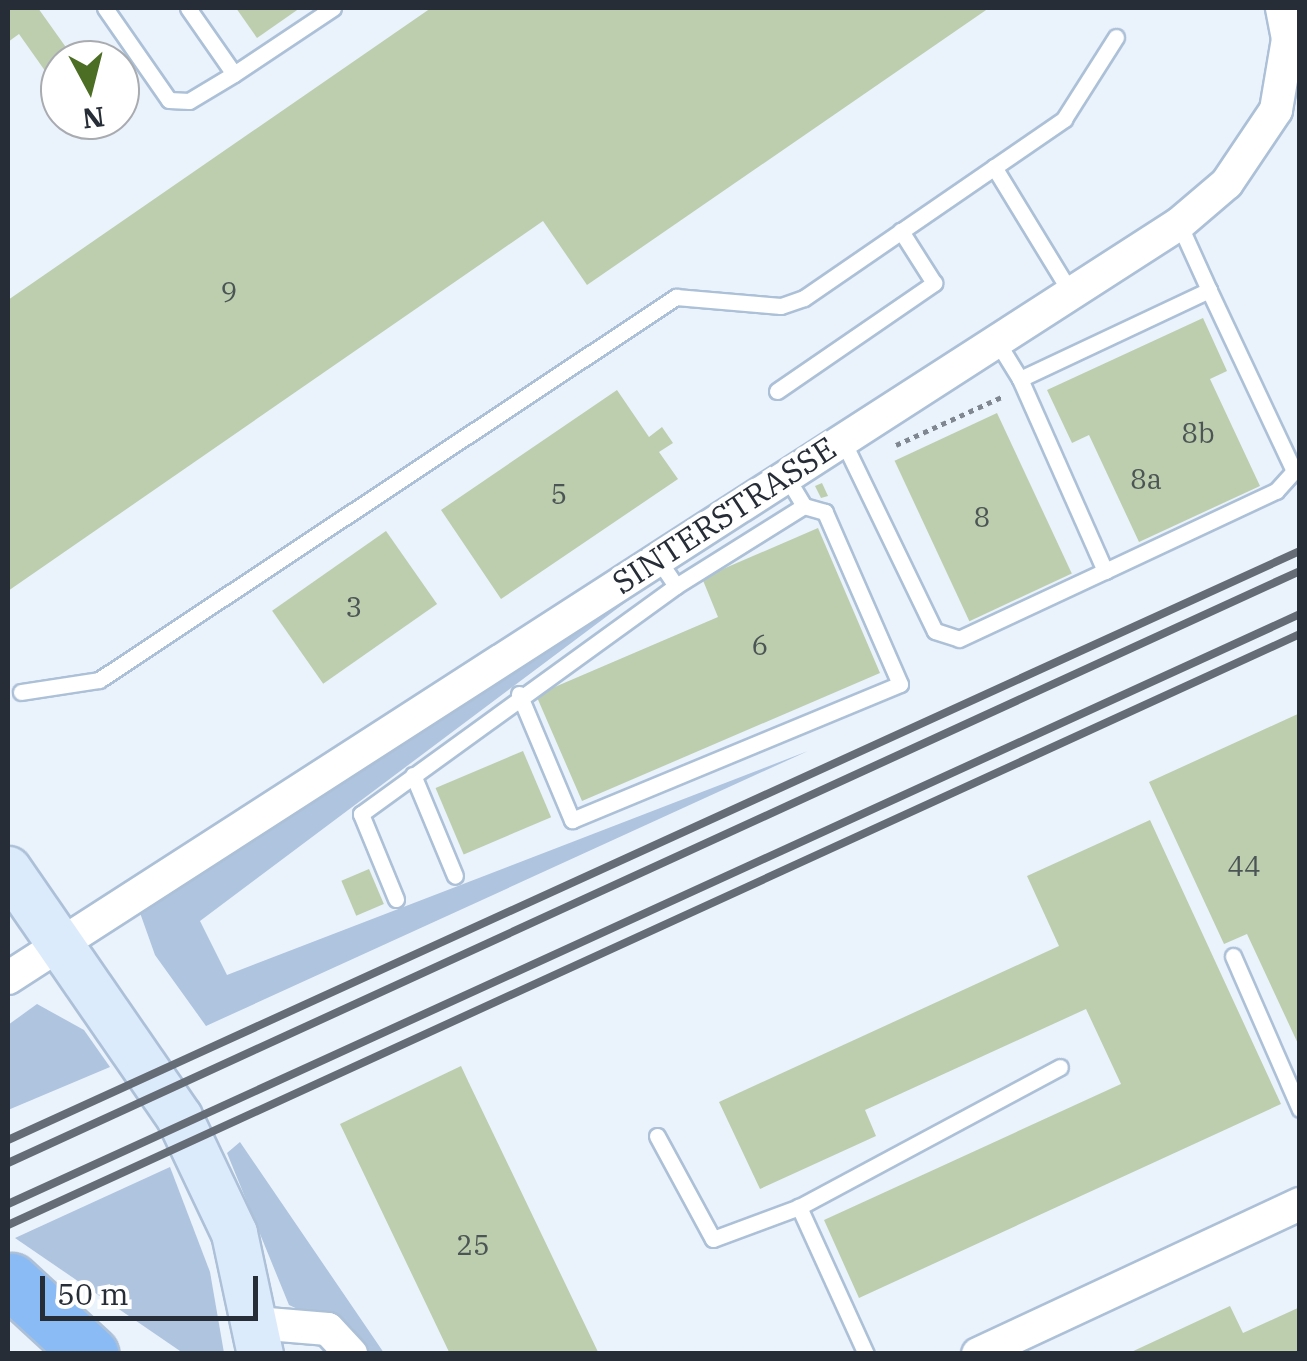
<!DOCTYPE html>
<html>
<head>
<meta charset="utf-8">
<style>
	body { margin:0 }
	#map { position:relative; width:1307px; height:1361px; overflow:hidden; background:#eaf2fc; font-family:"IBM Plex Serif",serif }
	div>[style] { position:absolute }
	.green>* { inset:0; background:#aec4df }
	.building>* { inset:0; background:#bdceae; transform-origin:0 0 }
	.path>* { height:5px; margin-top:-2.5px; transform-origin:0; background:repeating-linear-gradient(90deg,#808791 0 5px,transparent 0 10px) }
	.roads { filter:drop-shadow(2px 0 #acc0d7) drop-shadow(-2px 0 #acc0d7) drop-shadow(0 2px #acc0d7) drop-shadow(0 -2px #acc0d7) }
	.lane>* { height:15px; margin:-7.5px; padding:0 7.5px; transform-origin:7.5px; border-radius:7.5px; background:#fff }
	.street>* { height:32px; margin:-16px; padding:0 16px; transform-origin:16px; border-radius:16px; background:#fff }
	.secondary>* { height:45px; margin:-22.5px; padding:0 22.5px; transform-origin:22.5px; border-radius:22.5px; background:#dcebfc }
	.highway>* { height:55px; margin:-27.5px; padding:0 27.5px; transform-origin:27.5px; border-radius:27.5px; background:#8abbf5 }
	.rail>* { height:8px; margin:-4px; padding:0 4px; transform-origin:4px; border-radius:4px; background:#656c76 }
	span { translate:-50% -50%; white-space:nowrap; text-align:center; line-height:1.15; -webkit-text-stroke:9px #fff; paint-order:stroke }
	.number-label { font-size:28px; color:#4c5555 }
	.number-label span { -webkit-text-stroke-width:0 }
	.street-label { font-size:32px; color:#262d37 }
	.frame { position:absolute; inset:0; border:10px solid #262d37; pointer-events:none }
	.north { position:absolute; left:40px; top:40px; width:100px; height:100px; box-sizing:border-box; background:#fff; border:2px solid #a8abaf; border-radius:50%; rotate:173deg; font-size:28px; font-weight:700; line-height:40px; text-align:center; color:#262d37 }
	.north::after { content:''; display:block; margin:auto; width:35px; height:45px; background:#4c6d24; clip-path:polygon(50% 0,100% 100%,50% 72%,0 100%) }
	.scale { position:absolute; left:40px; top:1276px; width:218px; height:45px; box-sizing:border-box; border:5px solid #262d37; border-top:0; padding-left:12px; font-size:30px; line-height:35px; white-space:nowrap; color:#262d37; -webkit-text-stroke:8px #fff; paint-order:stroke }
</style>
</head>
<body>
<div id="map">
	<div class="green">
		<i style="clip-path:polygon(654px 581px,200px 921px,227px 975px,808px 751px,206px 1026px,155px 955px,139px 910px)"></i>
		<i style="clip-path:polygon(37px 1004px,84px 1030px,110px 1067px,8px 1110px,8px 1025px)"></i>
		<i style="clip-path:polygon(240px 1142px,384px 1353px,368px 1353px,356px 1336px,289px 1305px,227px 1153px)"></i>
		<i style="clip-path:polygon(170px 1167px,210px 1272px,224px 1353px,183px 1353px,15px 1238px)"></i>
	</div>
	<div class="building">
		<i style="clip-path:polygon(8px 8px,38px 8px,75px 60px,60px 60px,60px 92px,19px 34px,8px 42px)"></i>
		<i style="clip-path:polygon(236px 8px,300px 8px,257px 38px)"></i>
		<i style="clip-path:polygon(431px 8px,989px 8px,587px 285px,543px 221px,8px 591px,8px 300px)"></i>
		<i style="clip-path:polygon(1203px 318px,1227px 371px,1210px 379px,1260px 486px,1139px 542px,1089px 435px,1072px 443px,1047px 390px)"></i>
		<i style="clip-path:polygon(617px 390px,649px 437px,662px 427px,673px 443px,659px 452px,678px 479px,501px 599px,441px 510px)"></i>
		<i style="left:997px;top:413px;width:177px;height:113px;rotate:65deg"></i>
		<i style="clip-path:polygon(822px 483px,828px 496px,821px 498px,815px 486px)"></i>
		<i style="clip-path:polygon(818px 528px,880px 673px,582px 801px,536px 695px,718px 617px,702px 578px)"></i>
		<i style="left:386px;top:531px;width:89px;height:139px;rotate:55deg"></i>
		<i style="clip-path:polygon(1300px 713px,1300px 1048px,1247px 934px,1224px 944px,1149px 782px)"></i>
		<i style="left:523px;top:751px;width:72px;height:95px;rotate:67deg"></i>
		<i style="clip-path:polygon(1150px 820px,1281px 1104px,859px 1298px,824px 1220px,1121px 1084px,1086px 1009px,865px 1110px,876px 1136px,760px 1189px,719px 1102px,1059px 946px,1027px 876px)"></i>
		<i style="left:369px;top:869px;width:38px;height:30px;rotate:67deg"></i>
		<i style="clip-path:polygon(461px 1066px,468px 1081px,599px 1354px,450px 1354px,340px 1124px)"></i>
		<i style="clip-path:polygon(1230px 1306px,1243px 1333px,1300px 1307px,1300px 1354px,1127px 1354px)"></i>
	</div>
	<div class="path">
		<i style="left:896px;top:445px;width:119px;rotate:-24.4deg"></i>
	</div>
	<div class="roads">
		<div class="lane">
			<i style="left:105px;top:8px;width:112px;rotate:55.2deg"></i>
			<i style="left:169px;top:100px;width:20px;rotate:3deg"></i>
			<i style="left:189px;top:101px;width:52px;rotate:-31deg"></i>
			<i style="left:188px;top:8px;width:80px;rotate:55.1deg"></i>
			<i style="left:234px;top:74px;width:119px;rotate:-33.7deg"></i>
			<i style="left:994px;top:167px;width:148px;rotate:58.6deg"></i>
			<i style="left:996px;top:340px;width:46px;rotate:58.4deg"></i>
			<i style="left:1020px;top:379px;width:209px;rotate:-25.2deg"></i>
			<i style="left:1209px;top:290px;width:72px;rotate:-114.4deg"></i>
			<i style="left:1020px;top:379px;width:210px;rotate:66.1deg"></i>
			<i style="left:1105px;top:571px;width:189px;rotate:-25.1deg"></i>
			<i style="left:1276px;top:491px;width:27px;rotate:-48deg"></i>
			<i style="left:1294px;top:471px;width:200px;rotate:-115.2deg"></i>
			<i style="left:777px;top:391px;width:191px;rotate:-34.5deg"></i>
			<i style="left:934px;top:283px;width:62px;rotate:-122.4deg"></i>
			<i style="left:842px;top:439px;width:213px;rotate:64.2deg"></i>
			<i style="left:935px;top:631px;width:25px;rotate:18deg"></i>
			<i style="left:959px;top:639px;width:161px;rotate:-25deg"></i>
			<i style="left:676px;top:586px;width:151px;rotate:-32deg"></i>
			<i style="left:804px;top:506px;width:35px;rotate:-121deg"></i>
			<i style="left:21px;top:692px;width:79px;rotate:-8.7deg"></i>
			<i style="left:99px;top:680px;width:693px;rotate:-33.58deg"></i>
			<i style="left:676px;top:297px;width:105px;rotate:4.9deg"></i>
			<i style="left:781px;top:306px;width:24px;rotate:-19deg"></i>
			<i style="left:804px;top:298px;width:316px;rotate:-34.5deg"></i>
			<i style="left:1064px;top:119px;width:97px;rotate:-57.6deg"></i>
			<i style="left:519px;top:694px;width:137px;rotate:67.2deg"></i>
			<i style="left:572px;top:820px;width:355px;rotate:-22.5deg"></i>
			<i style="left:900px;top:684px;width:188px;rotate:-113.6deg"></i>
			<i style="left:825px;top:512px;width:22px;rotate:-164deg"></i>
			<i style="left:413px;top:775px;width:109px;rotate:67.4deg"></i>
			<i style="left:396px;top:899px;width:92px;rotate:-112.4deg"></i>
			<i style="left:361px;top:814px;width:389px;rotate:-35.9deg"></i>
			<i style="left:676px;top:586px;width:34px;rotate:-124deg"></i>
			<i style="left:1233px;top:956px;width:167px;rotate:66.4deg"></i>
			<i style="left:657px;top:1136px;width:117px;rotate:61.5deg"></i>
			<i style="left:713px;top:1239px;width:92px;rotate:-20.4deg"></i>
			<i style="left:866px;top:1354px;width:162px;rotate:-114.5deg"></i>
			<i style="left:799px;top:1207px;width:296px;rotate:-28.2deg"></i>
		</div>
		<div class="street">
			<i style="left:8px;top:978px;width:1393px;rotate:-32.78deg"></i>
			<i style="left:1179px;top:224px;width:63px;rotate:-40.5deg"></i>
			<i style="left:1227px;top:183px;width:88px;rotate:-56.1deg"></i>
			<i style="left:1276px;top:110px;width:72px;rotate:-80.4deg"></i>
			<i style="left:1288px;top:39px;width:32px;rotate:-101deg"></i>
			<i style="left:256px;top:1323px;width:72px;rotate:4.8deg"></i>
			<i style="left:328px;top:1329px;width:34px;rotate:47deg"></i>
			<i style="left:978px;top:1354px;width:355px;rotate:-25deg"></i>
		</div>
		<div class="secondary">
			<i style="left:8px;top:869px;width:301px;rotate:55.4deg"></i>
			<i style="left:179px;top:1117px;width:128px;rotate:64.6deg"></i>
			<i style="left:234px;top:1233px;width:124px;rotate:77.9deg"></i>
		</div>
		<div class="highway">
			<i style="left:11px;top:1281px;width:108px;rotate:42.7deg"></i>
		</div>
	</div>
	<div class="rail">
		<i style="left:8px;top:1140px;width:1420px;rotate:-24.51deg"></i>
		<i style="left:8px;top:1163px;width:1421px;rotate:-24.62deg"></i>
		<i style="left:8px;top:1204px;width:1420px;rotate:-24.54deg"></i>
		<i style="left:8px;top:1225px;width:1421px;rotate:-24.58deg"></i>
	</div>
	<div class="number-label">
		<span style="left:229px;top:292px">9</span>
		<span style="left:1198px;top:433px">8b</span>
		<span style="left:1146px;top:479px">8a</span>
		<span style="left:559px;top:494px">5</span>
		<span style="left:982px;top:517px">8</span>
		<span style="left:354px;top:607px">3</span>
		<span style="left:760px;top:645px">6</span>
		<span style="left:1244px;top:866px">44</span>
		<span style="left:473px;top:1245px">25</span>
	</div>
	<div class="street-label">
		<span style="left:724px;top:515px;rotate:-33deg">SINTERSTRASSE</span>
	</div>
	<div class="frame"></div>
	<div class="north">N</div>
	<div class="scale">50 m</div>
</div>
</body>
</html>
